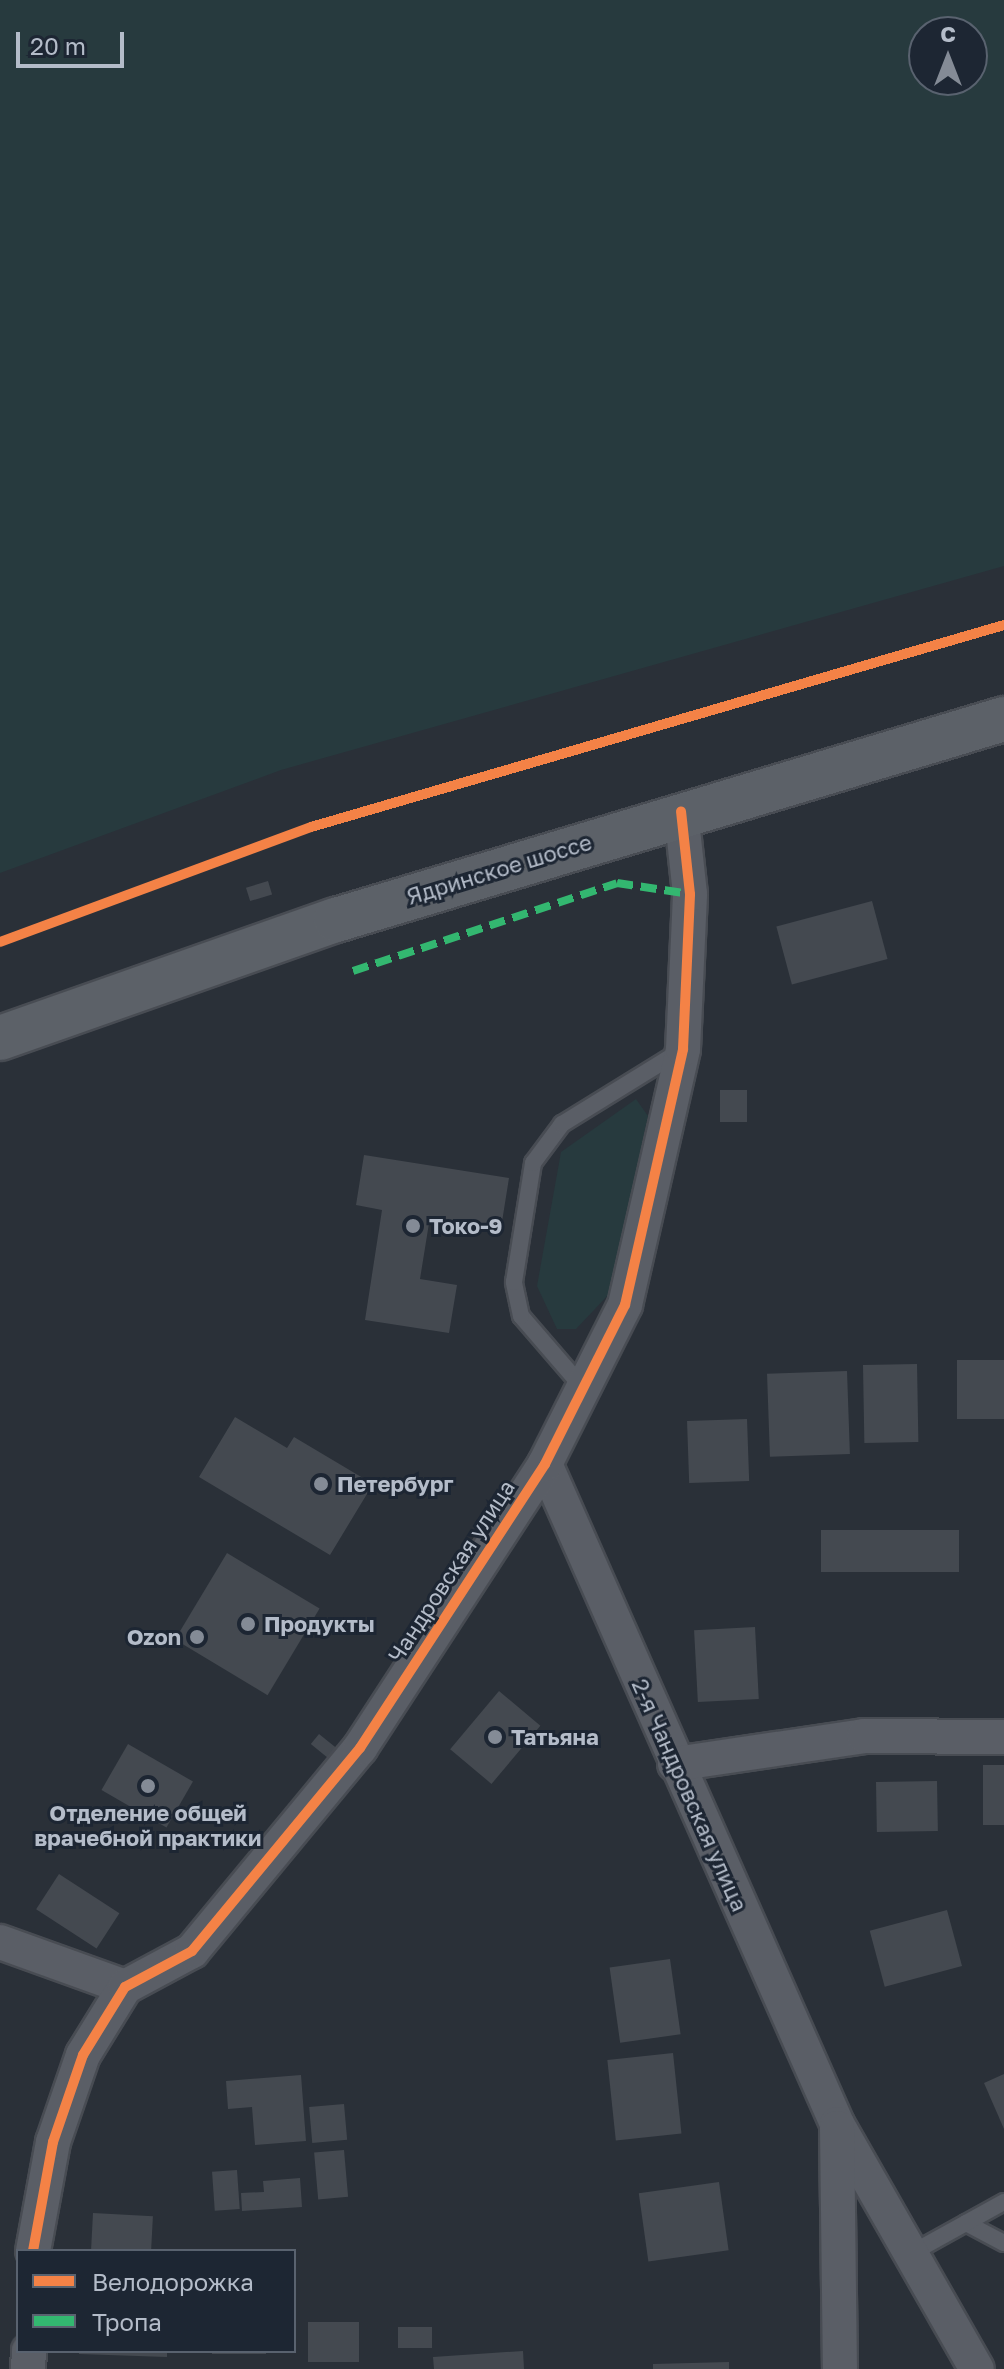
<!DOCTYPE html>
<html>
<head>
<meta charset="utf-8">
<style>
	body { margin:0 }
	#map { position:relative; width:1004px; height:2369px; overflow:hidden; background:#2a3038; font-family:"Golos Text",sans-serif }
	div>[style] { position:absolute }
	.green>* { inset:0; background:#273a3e }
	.building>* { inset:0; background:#444950; transform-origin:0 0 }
	.roads { filter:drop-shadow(2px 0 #484c53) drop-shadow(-2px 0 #484c53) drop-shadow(0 2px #484c53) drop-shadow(0 -2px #484c53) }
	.lane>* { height:16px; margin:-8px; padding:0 8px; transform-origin:8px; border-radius:8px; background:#5a5e66 }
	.street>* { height:34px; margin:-17px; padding:0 17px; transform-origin:17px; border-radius:17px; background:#5a5e66 }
	.primary>* { height:44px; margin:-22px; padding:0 22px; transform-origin:22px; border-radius:22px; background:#5c6168 }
	.quiet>* { height:8px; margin-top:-4px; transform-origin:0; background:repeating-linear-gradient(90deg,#33b770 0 16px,transparent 0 24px) }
	.cycleway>* { height:10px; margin:-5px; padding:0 5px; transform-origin:5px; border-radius:5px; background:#f48246 }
	.dots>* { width:22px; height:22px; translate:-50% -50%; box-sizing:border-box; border:4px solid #1d2633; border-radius:50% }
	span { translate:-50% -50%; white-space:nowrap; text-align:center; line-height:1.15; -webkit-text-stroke:6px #1d2633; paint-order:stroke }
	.street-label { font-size:22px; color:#b4bcc9 }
	.poi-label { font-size:22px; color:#b4bcc9; font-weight:700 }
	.left { translate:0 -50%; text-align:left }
	.right { translate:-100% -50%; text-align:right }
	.legend { position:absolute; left:16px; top:2249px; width:280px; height:104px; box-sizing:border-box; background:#1d2633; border:2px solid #59626f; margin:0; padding:10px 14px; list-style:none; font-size:24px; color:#b4bcc9 }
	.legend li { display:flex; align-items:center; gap:16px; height:40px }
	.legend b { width:40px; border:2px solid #59626f }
	.north { position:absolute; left:908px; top:16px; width:80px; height:80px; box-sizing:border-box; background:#1d2633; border:2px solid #59626f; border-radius:50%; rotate:0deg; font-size:22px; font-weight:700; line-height:32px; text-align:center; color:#b4bcc9 }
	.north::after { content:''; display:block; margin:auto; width:28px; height:36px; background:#848b96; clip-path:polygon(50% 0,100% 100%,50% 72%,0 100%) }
	.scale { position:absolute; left:16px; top:32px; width:108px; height:36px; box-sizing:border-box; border:4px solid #b4bcc9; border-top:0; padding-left:10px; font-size:24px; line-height:28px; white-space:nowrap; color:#b4bcc9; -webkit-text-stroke:6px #1d2633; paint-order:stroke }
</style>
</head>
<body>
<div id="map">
	<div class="green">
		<i style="clip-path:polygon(evenodd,0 0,1004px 0,1004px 566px,281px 770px,0 873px,0 0,924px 32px,972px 32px,972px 80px,924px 80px,924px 32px)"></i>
		<i style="clip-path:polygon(636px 1099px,648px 1116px,611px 1292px,576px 1329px,557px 1329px,537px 1286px,561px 1152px)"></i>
	</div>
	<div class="building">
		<i style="left:268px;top:881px;width:14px;height:23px;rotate:73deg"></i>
		<i style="left:872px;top:901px;width:60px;height:99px;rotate:75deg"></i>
		<i style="left:720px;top:1090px;width:27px;height:32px"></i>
		<i style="clip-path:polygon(364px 1155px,509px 1178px,501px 1228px,430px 1217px,420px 1279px,457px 1285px,449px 1333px,365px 1320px,382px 1210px,356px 1205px)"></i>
		<i style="left:1004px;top:1360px;width:59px;height:47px;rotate:90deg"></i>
		<i style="left:917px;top:1364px;width:78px;height:54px;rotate:89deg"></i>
		<i style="left:847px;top:1371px;width:83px;height:80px;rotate:88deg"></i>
		<i style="clip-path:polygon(235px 1417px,287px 1448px,294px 1437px,373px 1484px,330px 1555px,199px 1477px)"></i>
		<i style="left:747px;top:1419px;width:62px;height:60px;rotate:88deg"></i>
		<i style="left:821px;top:1530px;width:138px;height:42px"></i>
		<i style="left:227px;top:1553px;width:108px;height:101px;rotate:31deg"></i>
		<i style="left:755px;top:1627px;width:72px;height:61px;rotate:87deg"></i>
		<i style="left:499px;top:1691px;width:54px;height:76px;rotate:40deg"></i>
		<i style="left:319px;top:1734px;width:26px;height:13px;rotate:39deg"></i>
		<i style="left:128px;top:1744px;width:75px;height:53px;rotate:30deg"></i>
		<i style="left:983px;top:1765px;width:21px;height:60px"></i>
		<i style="left:937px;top:1781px;width:50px;height:61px;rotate:89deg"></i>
		<i style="left:59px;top:1874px;width:72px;height:42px;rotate:33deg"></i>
		<i style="left:947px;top:1910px;width:58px;height:80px;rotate:75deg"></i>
		<i style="left:670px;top:1959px;width:76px;height:61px;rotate:82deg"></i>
		<i style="left:673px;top:2053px;width:81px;height:66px;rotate:84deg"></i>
		<i style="clip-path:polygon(1004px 2074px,1004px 2129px,984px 2083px)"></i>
		<i style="clip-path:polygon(301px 2075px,306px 2141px,255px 2145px,252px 2107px,228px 2109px,226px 2081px)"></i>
		<i style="left:344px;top:2104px;width:36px;height:35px;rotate:85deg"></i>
		<i style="left:344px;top:2150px;width:47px;height:30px;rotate:85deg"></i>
		<i style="left:237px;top:2170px;width:39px;height:25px;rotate:86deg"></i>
		<i style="clip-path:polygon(300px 2178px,302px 2207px,242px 2211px,241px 2193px,264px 2192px,263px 2181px)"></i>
		<i style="left:719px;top:2182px;width:69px;height:81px;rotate:82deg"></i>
		<i style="left:93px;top:2213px;width:60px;height:38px;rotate:3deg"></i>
		<i style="left:308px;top:2322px;width:51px;height:40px"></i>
		<i style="left:398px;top:2327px;width:34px;height:21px"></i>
		<i style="clip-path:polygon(79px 2351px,167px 2351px,167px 2357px,79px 2354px)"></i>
		<i style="left:212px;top:2351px;width:54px;height:3px"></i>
		<i style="clip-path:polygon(523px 2351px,524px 2369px,434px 2369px,433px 2357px)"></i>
		<i style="clip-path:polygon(729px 2362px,729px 2369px,653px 2369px,653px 2364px)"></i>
	</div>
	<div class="roads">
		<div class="lane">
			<i style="left:584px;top:1389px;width:96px;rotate:-130.8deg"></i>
			<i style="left:521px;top:1316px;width:35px;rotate:-102deg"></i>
			<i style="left:514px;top:1282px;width:121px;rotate:-80.9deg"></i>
			<i style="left:533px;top:1163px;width:49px;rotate:-53.4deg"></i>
			<i style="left:562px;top:1124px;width:141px;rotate:-31.7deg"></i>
			<i style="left:966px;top:2223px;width:43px;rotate:27.8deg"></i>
			<i style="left:910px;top:2254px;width:107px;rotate:-29deg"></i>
		</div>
		<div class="street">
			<i style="left:545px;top:1464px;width:722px;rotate:66.13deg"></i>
			<i style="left:837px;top:2124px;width:282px;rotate:60.3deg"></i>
			<i style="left:675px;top:1764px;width:191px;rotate:-8.4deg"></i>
			<i style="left:864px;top:1736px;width:140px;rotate:0.4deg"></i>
			<i style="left:0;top:1942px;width:133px;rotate:19.8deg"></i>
			<i style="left:837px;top:2128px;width:241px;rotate:89.3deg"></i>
			<i style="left:33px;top:2251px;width:111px;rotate:-79.6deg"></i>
			<i style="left:53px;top:2142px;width:92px;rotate:-71deg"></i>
			<i style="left:83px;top:2055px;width:80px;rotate:-58.3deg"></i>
			<i style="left:125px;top:1987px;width:76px;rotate:-28.2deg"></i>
			<i style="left:192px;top:1951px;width:264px;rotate:-50.4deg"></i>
			<i style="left:360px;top:1748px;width:339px;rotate:-56.9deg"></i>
			<i style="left:545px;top:1464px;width:178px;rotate:-63.3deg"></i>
			<i style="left:625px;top:1305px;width:262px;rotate:-77.2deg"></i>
			<i style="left:683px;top:1049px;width:155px;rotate:-87.4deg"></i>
			<i style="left:690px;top:894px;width:83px;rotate:-96.2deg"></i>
			<i style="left:28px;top:2369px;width:18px;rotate:-87deg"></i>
		</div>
		<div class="primary">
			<i style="left:0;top:1038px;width:356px;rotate:-19.4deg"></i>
			<i style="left:336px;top:920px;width:698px;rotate:-16.75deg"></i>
		</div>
	</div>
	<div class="quiet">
		<i style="left:353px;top:971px;width:278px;rotate:-18.4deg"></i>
		<i style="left:617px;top:883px;width:74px;rotate:8.6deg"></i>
	</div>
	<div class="cycleway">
		<i style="left:0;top:942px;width:332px;rotate:-20.3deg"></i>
		<i style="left:311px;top:827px;width:722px;rotate:-16.25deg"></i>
		<i style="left:33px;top:2251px;width:111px;rotate:-79.6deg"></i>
		<i style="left:53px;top:2142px;width:92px;rotate:-71deg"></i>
		<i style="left:83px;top:2055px;width:80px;rotate:-58.3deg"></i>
		<i style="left:125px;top:1987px;width:76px;rotate:-28.2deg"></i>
		<i style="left:192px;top:1951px;width:264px;rotate:-50.4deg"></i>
		<i style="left:360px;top:1748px;width:339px;rotate:-56.9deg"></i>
		<i style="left:545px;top:1464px;width:178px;rotate:-63.3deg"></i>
		<i style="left:625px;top:1305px;width:262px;rotate:-77.2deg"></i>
		<i style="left:683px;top:1049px;width:155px;rotate:-87.4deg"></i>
		<i style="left:690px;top:894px;width:83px;rotate:-96.2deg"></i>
	</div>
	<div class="dots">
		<i style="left:413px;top:1226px;background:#848b96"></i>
		<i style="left:321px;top:1484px;background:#848b96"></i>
		<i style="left:248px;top:1624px;background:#848b96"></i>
		<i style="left:197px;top:1637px;background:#848b96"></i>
		<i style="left:495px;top:1737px;background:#848b96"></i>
		<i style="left:148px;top:1786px;background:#848b96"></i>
	</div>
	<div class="street-label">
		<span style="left:499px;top:869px;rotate:-17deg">Ядринское шоссе</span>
		<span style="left:451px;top:1571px;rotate:-57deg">Чандровская улица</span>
		<span style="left:690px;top:1795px;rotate:66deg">2-я Чандровская улица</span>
	</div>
	<div class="poi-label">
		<span class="left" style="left:429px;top:1226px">Токо-9</span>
		<span class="left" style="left:337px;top:1484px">Петербург</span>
		<span class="left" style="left:264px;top:1624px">Продукты</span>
		<span class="right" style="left:181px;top:1637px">Ozon</span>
		<span class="left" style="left:511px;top:1737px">Татьяна</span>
		<span style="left:148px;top:1825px">Отделение общей<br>врачебной практики</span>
	</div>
	<ul class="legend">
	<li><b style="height:10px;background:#f48246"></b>Велодорожка</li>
	<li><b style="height:10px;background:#33b770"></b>Тропа</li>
	</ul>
	<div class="north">С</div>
	<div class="scale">20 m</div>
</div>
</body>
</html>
